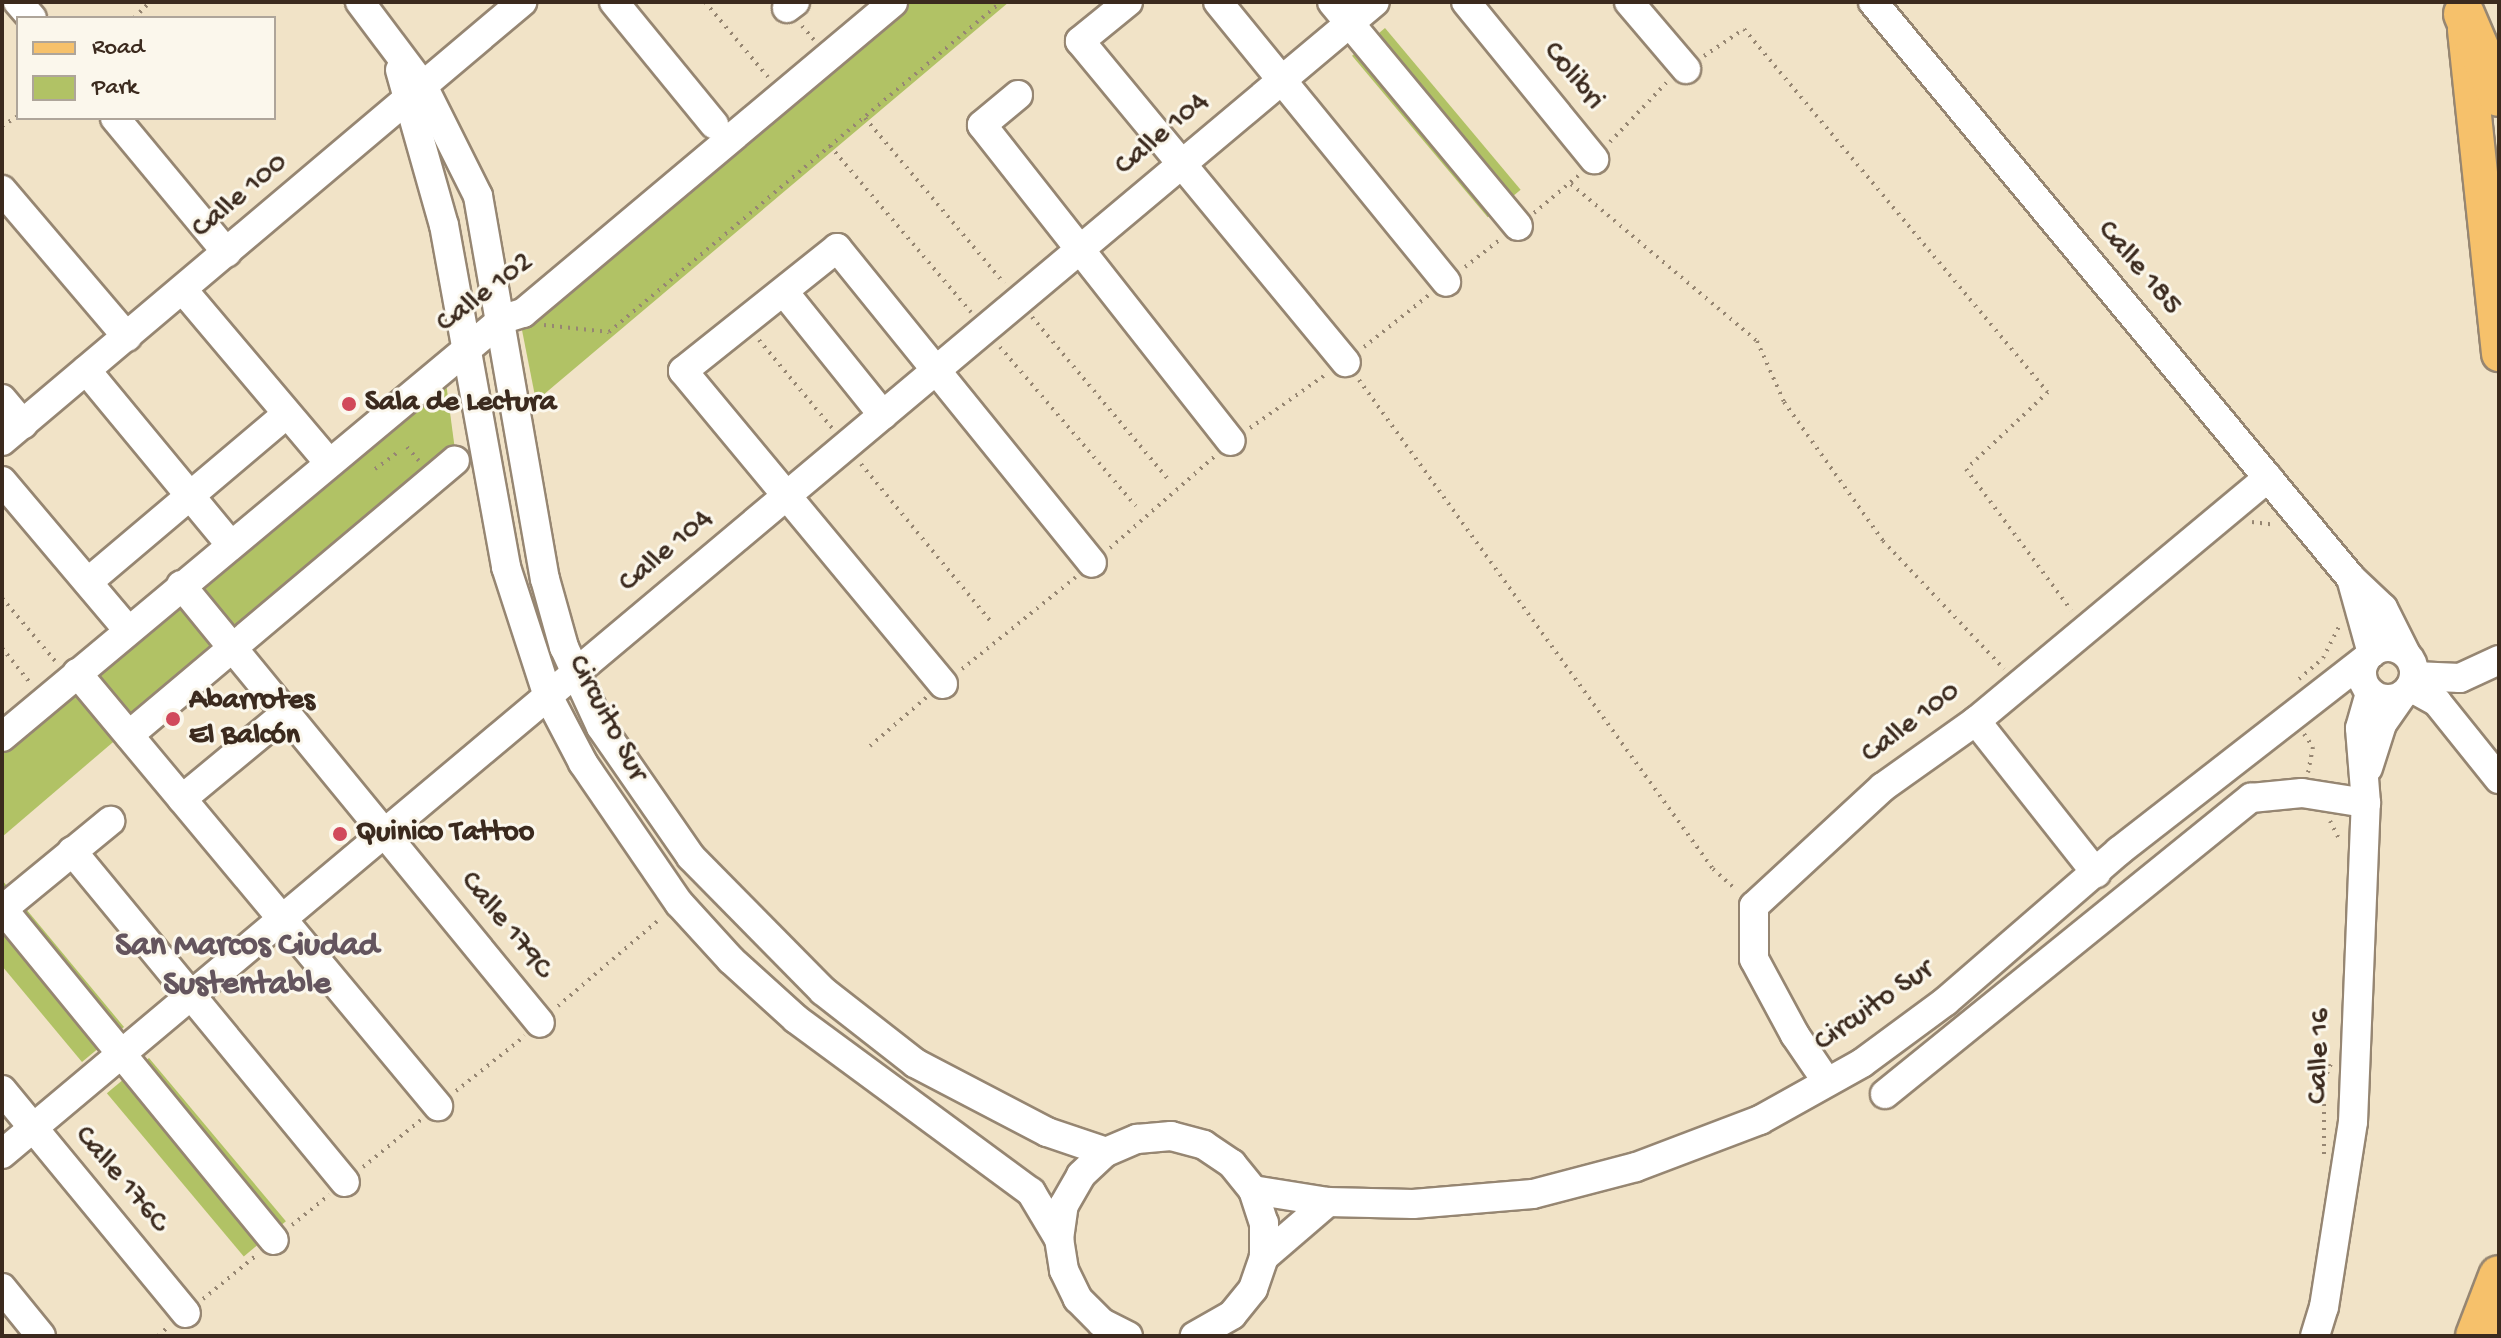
<!DOCTYPE html>
<html>
<head>
<meta charset="utf-8">
<style>
	body { margin:0 }
	#map { position:relative; width:2501px; height:1338px; overflow:hidden; background:#f1e3c7; font-family:"Gochi Hand",sans-serif }
	div>[style] { position:absolute }
	.green>* { inset:0; background:#b1c265; transform-origin:0 0 }
	.path>* { height:4px; margin-top:-2px; transform-origin:0; background:repeating-linear-gradient(90deg,#968672 0 2px,transparent 0 8px) }
	.roads { filter:drop-shadow(2px 0 #968672) drop-shadow(-2px 0 #968672) drop-shadow(0 2px #968672) drop-shadow(0 -2px #968672) }
	.minor>* { height:28px; margin:-14px; padding:0 14px; transform-origin:14px; border-radius:14px; background:#fff }
	.minor>.ring { margin:-14px; padding:0; box-sizing:content-box; background:none; border:28px solid #fff; border-radius:50% }
	.major>* { height:34px; margin:-17px; padding:0 17px; transform-origin:17px; border-radius:17px; background:#f6c16b }
	.highway>* { height:40px; margin:-20px; padding:0 20px; transform-origin:20px; border-radius:20px; background:#f6c16b }
	.dots>* { width:22px; height:22px; translate:-50% -50%; box-sizing:border-box; border:4px solid #fbf7ec; border-radius:50% }
	span { translate:-50% -50%; white-space:nowrap; text-align:center; line-height:1.15; -webkit-text-stroke:6px #fbf7ec; paint-order:stroke }
	.street-label { font-size:30px; color:#3b2a1e }
	.poi-label { font-size:30px; color:#3b2a1e; font-weight:700 }
	.left { translate:0 -50%; text-align:left }
	.quarter-label { font-size:34px; color:#64555e; font-weight:700 }
	.frame { position:absolute; inset:0; border:4px solid #3b2a1e; pointer-events:none }
	.legend { position:absolute; left:16px; top:16px; width:260px; height:104px; box-sizing:border-box; background:#fbf7ec; border:2px solid #aea59a; margin:0; padding:10px 14px; list-style:none; font-size:24px; color:#3b2a1e }
	.legend li { display:flex; align-items:center; gap:16px; height:40px }
	.legend b { width:40px; border:2px solid #aea59a }
</style>
</head>
<body>
<div id="map">
	<div class="green">
		<i style="clip-path:polygon(902px 2px,1009px 2px,536px 401px,520px 320px)"></i>
		<i style="left:1385px;top:28px;width:211px;height:43px;rotate:50deg"></i>
		<i style="clip-path:polygon(445px 375px,455px 450px,2px 837px,2px 747px)"></i>
		<i style="clip-path:polygon(2px 880px,124px 1027px,82px 1062px,2px 966px)"></i>
		<i style="left:149px;top:1058px;width:213px;height:55px;rotate:50deg"></i>
	</div>
	<div class="path">
		<i style="left:705px;top:2px;width:98px;rotate:50deg"></i>
		<i style="left:134px;top:18px;width:23px;rotate:-45deg"></i>
		<i style="left:802px;top:26px;width:18px;rotate:49deg"></i>
		<i style="left:1704px;top:56px;width:48px;rotate:-34deg"></i>
		<i style="left:1744px;top:29px;width:473px;rotate:50.1deg"></i>
		<i style="left:2048px;top:392px;width:112px;rotate:136.8deg"></i>
		<i style="left:1966px;top:469px;width:176px;rotate:53.3deg"></i>
		<i style="left:865px;top:118px;width:216px;rotate:49.9deg"></i>
		<i style="left:2px;top:126px;width:19px;rotate:-32deg"></i>
		<i style="left:1610px;top:142px;width:83px;rotate:-46.5deg"></i>
		<i style="left:830px;top:146px;width:218px;rotate:49.7deg"></i>
		<i style="left:1571px;top:184px;width:243px;rotate:40.2deg"></i>
		<i style="left:1757px;top:341px;width:67px;rotate:66.1deg"></i>
		<i style="left:1784px;top:402px;width:171px;rotate:54.5deg"></i>
		<i style="left:1883px;top:541px;width:176px;rotate:46.6deg"></i>
		<i style="left:1534px;top:213px;width:59px;rotate:-40.2deg"></i>
		<i style="left:1465px;top:267px;width:47px;rotate:-38.1deg"></i>
		<i style="left:1032px;top:317px;width:210px;rotate:50deg"></i>
		<i style="left:544px;top:325px;width:65px;rotate:6.1deg"></i>
		<i style="left:609px;top:332px;width:512px;rotate:-40.09deg"></i>
		<i style="left:759px;top:340px;width:116px;rotate:50.3deg"></i>
		<i style="left:1000px;top:347px;width:209px;rotate:49.5deg"></i>
		<i style="left:1364px;top:347px;width:83px;rotate:-38.7deg"></i>
		<i style="left:1359px;top:380px;width:604px;rotate:54.1deg"></i>
		<i style="left:1713px;top:869px;width:31px;rotate:42deg"></i>
		<i style="left:1250px;top:428px;width:95px;rotate:-35.2deg"></i>
		<i style="left:407px;top:447px;width:18px;rotate:49deg"></i>
		<i style="left:861px;top:464px;width:206px;rotate:50.5deg"></i>
		<i style="left:375px;top:469px;width:29px;rotate:-36deg"></i>
		<i style="left:2252px;top:522px;width:23px;rotate:7deg"></i>
		<i style="left:1110px;top:548px;width:140px;rotate:-41.2deg"></i>
		<i style="left:2px;top:598px;width:85px;rotate:49.8deg"></i>
		<i style="left:2px;top:648px;width:46px;rotate:51.1deg"></i>
		<i style="left:962px;top:669px;width:146px;rotate:-38.9deg"></i>
		<i style="left:2299px;top:679px;width:32px;rotate:-41deg"></i>
		<i style="left:2323px;top:658px;width:35px;rotate:-63deg"></i>
		<i style="left:2304px;top:734px;width:16px;rotate:55deg"></i>
		<i style="left:2313px;top:747px;width:26px;rotate:101deg"></i>
		<i style="left:870px;top:746px;width:75px;rotate:-40.7deg"></i>
		<i style="left:2330px;top:821px;width:22px;rotate:63deg"></i>
		<i style="left:558px;top:1006px;width:134px;rotate:-40.5deg"></i>
		<i style="left:456px;top:1091px;width:88px;rotate:-38.6deg"></i>
		<i style="left:2324px;top:1154px;width:73px;rotate:-90deg"></i>
		<i style="left:2324px;top:1081px;width:18px;rotate:-68deg"></i>
		<i style="left:363px;top:1167px;width:76px;rotate:-39.1deg"></i>
		<i style="left:292px;top:1225px;width:48px;rotate:-39deg"></i>
		<i style="left:203px;top:1299px;width:71px;rotate:-39.3deg"></i>
		<i style="left:158px;top:1336px;width:13px;rotate:-42deg"></i>
	</div>
	<div class="roads">
		<div class="minor">
			<i style="left:18px;top:2px;width:21px;rotate:49deg"></i>
			<i style="left:360px;top:2px;width:105px;rotate:53.1deg"></i>
			<i style="left:423px;top:86px;width:123px;rotate:63.4deg"></i>
			<i style="left:478px;top:196px;width:389px;rotate:80.1deg"></i>
			<i style="left:545px;top:579px;width:71px;rotate:74.4deg"></i>
			<i style="left:564px;top:647px;width:88px;rotate:65.2deg"></i>
			<i style="left:601px;top:727px;width:158px;rotate:55.3deg"></i>
			<i style="left:691px;top:857px;width:188px;rotate:45.4deg"></i>
			<i style="left:823px;top:991px;width:117px;rotate:38deg"></i>
			<i style="left:915px;top:1063px;width:149px;rotate:27.6deg"></i>
			<i style="left:1047px;top:1132px;width:62px;rotate:18.7deg"></i>
			<i style="left:614px;top:2px;width:158px;rotate:50.7deg"></i>
			<i style="left:1128px;top:2px;width:62px;rotate:140.9deg"></i>
			<i style="left:1080px;top:41px;width:417px;rotate:50.4deg"></i>
			<i style="left:1218px;top:2px;width:361px;rotate:50.8deg"></i>
			<i style="left:1332px;top:2px;width:291px;rotate:50.3deg"></i>
			<i style="left:1466px;top:2px;width:203px;rotate:50.8deg"></i>
			<i style="left:1629px;top:2px;width:88px;rotate:49.6deg"></i>
			<i style="left:1873px;top:2px;width:749px;rotate:50.31deg"></i>
			<i style="left:2351px;top:578px;width:44px;rotate:43.2deg"></i>
			<i style="left:2383px;top:608px;width:51px;rotate:63.4deg"></i>
			<i style="left:787px;top:8px;width:10px;rotate:-37deg"></i>
			<i style="left:400px;top:70px;width:161px;rotate:74.2deg"></i>
			<i style="left:444px;top:225px;width:348px;rotate:79.7deg"></i>
			<i style="left:506px;top:567px;width:136px;rotate:72deg"></i>
			<i style="left:548px;top:696px;width:76px;rotate:62.4deg"></i>
			<i style="left:583px;top:763px;width:170px;rotate:55.6deg"></i>
			<i style="left:679px;top:903px;width:77px;rotate:47.6deg"></i>
			<i style="left:731px;top:960px;width:88px;rotate:42.2deg"></i>
			<i style="left:796px;top:1019px;width:292px;rotate:36.4deg"></i>
			<i style="left:1031px;top:1192px;width:55px;rotate:59.2deg"></i>
			<i style="left:1018px;top:95px;width:47px;rotate:140.2deg"></i>
			<i style="left:982px;top:125px;width:402px;rotate:51.8deg"></i>
			<i style="left:115px;top:118px;width:175px;rotate:50.3deg"></i>
			<i style="left:2px;top:190px;width:193px;rotate:49.6deg"></i>
			<i style="left:183px;top:290px;width:226px;rotate:49.8deg"></i>
			<i style="left:784px;top:292px;width:158px;rotate:51.2deg"></i>
			<i style="left:86px;top:370px;width:226px;rotate:50.4deg"></i>
			<i style="left:2px;top:399px;width:33px;rotate:50deg"></i>
			<i style="left:2px;top:441px;width:681px;rotate:-40.17deg"></i>
			<i style="left:2px;top:481px;width:195px;rotate:49.8deg"></i>
			<i style="left:2351px;top:578px;width:78px;rotate:74.4deg"></i>
			<i style="left:88px;top:582px;width:260px;rotate:-40.2deg"></i>
			<i style="left:181px;top:585px;width:566px;rotate:50.66deg"></i>
			<i class="ring" style="left:2362px;top:647px;width:24px;height:24px"></i>
			<i style="left:77px;top:673px;width:564px;rotate:50.18deg"></i>
			<i style="left:2414px;top:676px;width:46px;rotate:2.5deg"></i>
			<i style="left:2460px;top:678px;width:43px;rotate:-24.8deg"></i>
			<i style="left:943px;top:684px;width:407px;rotate:-129.7deg"></i>
			<i style="left:683px;top:371px;width:197px;rotate:-38.6deg"></i>
			<i style="left:837px;top:248px;width:405px;rotate:51deg"></i>
			<i style="left:2410px;top:687px;width:31px;rotate:29deg"></i>
			<i style="left:2437px;top:702px;width:99px;rotate:51.2deg"></i>
			<i style="left:1976px;top:721px;width:194px;rotate:51.7deg"></i>
			<i style="left:129px;top:735px;width:426px;rotate:-40.1deg"></i>
			<i style="left:2px;top:737px;width:652px;rotate:-39.84deg"></i>
			<i style="left:503px;top:319px;width:21px;rotate:-17deg"></i>
			<i style="left:523px;top:313px;width:483px;rotate:-40deg"></i>
			<i style="left:2368px;top:768px;width:46px;rotate:-72.3deg"></i>
			<i style="left:2382px;top:724px;width:35px;rotate:-55deg"></i>
			<i style="left:182px;top:799px;width:135px;rotate:-39.6deg"></i>
			<i style="left:72px;top:851px;width:429px;rotate:50.5deg"></i>
			<i style="left:2px;top:908px;width:429px;rotate:50.7deg"></i>
			<i style="left:3px;top:909px;width:139px;rotate:-39.4deg"></i>
			<i style="left:1827px;top:1082px;width:57px;rotate:-124.2deg"></i>
			<i style="left:1795px;top:1035px;width:86px;rotate:-118.3deg"></i>
			<i style="left:1754px;top:959px;width:53px;rotate:-90deg"></i>
			<i style="left:1754px;top:906px;width:176px;rotate:-42.7deg"></i>
			<i style="left:1883px;top:787px;width:114px;rotate:-35.4deg"></i>
			<i style="left:1976px;top:721px;width:380px;rotate:-39.8deg"></i>
			<i style="left:2px;top:1090px;width:289px;rotate:50.5deg"></i>
			<i style="left:1885px;top:1094px;width:471px;rotate:-39deg"></i>
			<i style="left:2251px;top:798px;width:51px;rotate:-5.6deg"></i>
			<i style="left:2302px;top:793px;width:65px;rotate:8.9deg"></i>
			<i style="left:2px;top:1154px;width:1792px;rotate:-40deg"></i>
			<i style="left:1253px;top:1190px;width:76px;rotate:9.1deg"></i>
			<i style="left:1328px;top:1202px;width:85px;rotate:1.3deg"></i>
			<i style="left:1413px;top:1204px;width:120px;rotate:-4.8deg"></i>
			<i style="left:1533px;top:1194px;width:106px;rotate:-14.7deg"></i>
			<i style="left:1636px;top:1167px;width:133px;rotate:-20.8deg"></i>
			<i style="left:1760px;top:1120px;width:117px;rotate:-29.2deg"></i>
			<i style="left:1862px;top:1063px;width:104px;rotate:-36.4deg"></i>
			<i style="left:1946px;top:1001px;width:229px;rotate:-40.9deg"></i>
			<i style="left:2119px;top:851px;width:313px;rotate:-37.9deg"></i>
			<i style="left:1264px;top:1257px;width:84px;rotate:-40.7deg"></i>
			<i style="left:2px;top:1288px;width:62px;rotate:50.9deg"></i>
			<i style="left:1128px;top:1336px;width:30px;rotate:-153deg"></i>
			<i style="left:1101px;top:1322px;width:33px;rotate:-135deg"></i>
			<i style="left:1078px;top:1299px;width:32px;rotate:-116deg"></i>
			<i style="left:1064px;top:1270px;width:31px;rotate:-99deg"></i>
			<i style="left:1059px;top:1239px;width:34px;rotate:-82deg"></i>
			<i style="left:1064px;top:1205px;width:34px;rotate:-60deg"></i>
			<i style="left:1081px;top:1175px;width:34px;rotate:-43deg"></i>
			<i style="left:1106px;top:1152px;width:34px;rotate:-23deg"></i>
			<i style="left:1137px;top:1139px;width:34px;rotate:-5deg"></i>
			<i style="left:1171px;top:1136px;width:34px;rotate:15deg"></i>
			<i style="left:1204px;top:1145px;width:34px;rotate:34deg"></i>
			<i style="left:1232px;top:1164px;width:33px;rotate:51deg"></i>
			<i style="left:1253px;top:1190px;width:35px;rotate:72deg"></i>
			<i style="left:1264px;top:1223px;width:34px;rotate:90deg"></i>
			<i style="left:1264px;top:1257px;width:34px;rotate:109deg"></i>
			<i style="left:1253px;top:1289px;width:33px;rotate:129deg"></i>
			<i style="left:1232px;top:1315px;width:43px;rotate:150.4deg"></i>
			<i style="left:2315px;top:1336px;width:30px;rotate:-73deg"></i>
			<i style="left:2324px;top:1307px;width:187px;rotate:-81.1deg"></i>
			<i style="left:2353px;top:1122px;width:319px;rotate:-87.7deg"></i>
			<i style="left:2366px;top:803px;width:75px;rotate:-94.6deg"></i>
			<i style="left:2360px;top:728px;width:37px;rotate:-74deg"></i>
		</div>
		<div class="major">
			<i style="left:2465px;top:30px;width:326px;rotate:84deg"></i>
		</div>
		<div class="highway">
			<i style="left:2464px;top:14px;width:89px;rotate:66.9deg"></i>
			<i style="left:2476px;top:1336px;width:64px;rotate:-69deg"></i>
		</div>
	</div>
	<div class="dots">
		<i style="left:349px;top:404px;background:#d1495b"></i>
		<i style="left:173px;top:719px;background:#d1495b"></i>
		<i style="left:340px;top:834px;background:#d1495b"></i>
	</div>
	<div class="street-label">
		<span style="left:1572px;top:77px;rotate:51deg">Colibri</span>
		<span style="left:1163px;top:135px;rotate:-40deg">Calle 104</span>
		<span style="left:241px;top:197px;rotate:-40deg">Calle 100</span>
		<span style="left:2138px;top:269px;rotate:50deg">Calle 185</span>
		<span style="left:486px;top:294px;rotate:-37deg">Calle 102</span>
		<span style="left:667px;top:552px;rotate:-40deg">Calle 104</span>
		<span style="left:606px;top:719px;rotate:62deg">Circuito Sur</span>
		<span style="left:1912px;top:724px;rotate:-37deg">Calle 100</span>
		<span style="left:505px;top:926px;rotate:51deg">Calle 179C</span>
		<span style="left:1875px;top:1007px;rotate:-35deg">Circuito Sur</span>
		<span style="left:2321px;top:1056px;rotate:-88deg">Calle 16</span>
		<span style="left:120px;top:1180px;rotate:50deg">Calle 176C</span>
	</div>
	<div class="poi-label">
		<span class="left" style="left:365px;top:404px">Sala de Lectura</span>
		<span class="left" style="left:189px;top:719px">Abarrotes<br>El Balcón</span>
		<span class="left" style="left:356px;top:834px">Quinico Tattoo</span>
	</div>
	<div class="quarter-label">
		<span style="left:247px;top:967px">San Marcos Ciudad<br>Sustentable</span>
	</div>
	<div class="frame"></div>
	<ul class="legend">
	<li><b style="height:10px;background:#f6c16b"></b>Road</li>
	<li><b style="height:22px;background:#b1c265"></b>Park</li>
	</ul>
</div>
</body>
</html>
